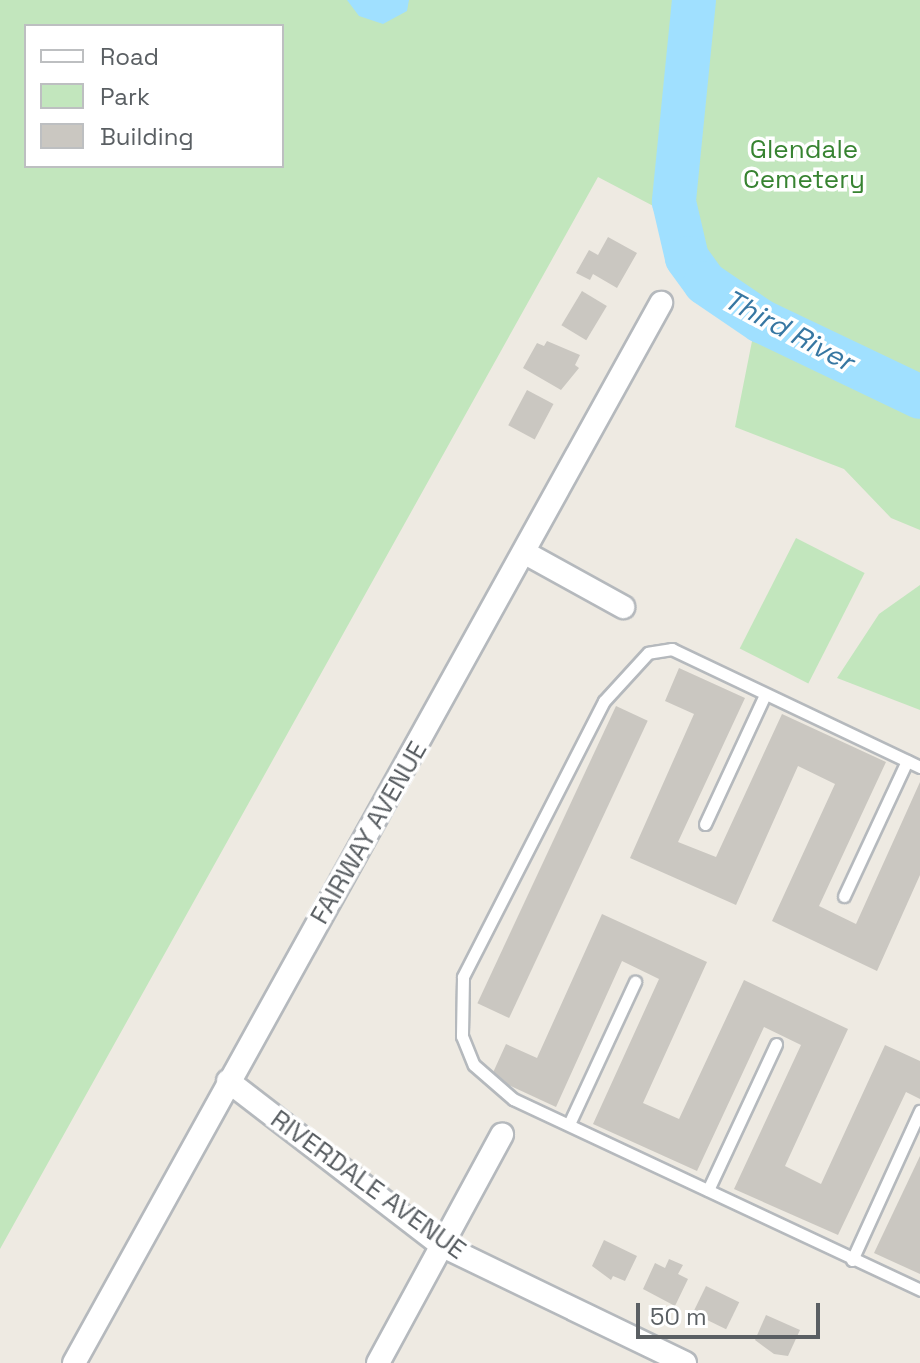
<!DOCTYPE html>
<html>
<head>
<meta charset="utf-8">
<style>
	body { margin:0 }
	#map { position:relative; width:920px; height:1363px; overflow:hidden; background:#eeeae2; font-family:"Space Grotesk",sans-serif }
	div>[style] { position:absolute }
	.green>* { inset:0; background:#c2e6bd; transform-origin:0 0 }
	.water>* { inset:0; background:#a0e0ff }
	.river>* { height:44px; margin:-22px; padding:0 22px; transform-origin:22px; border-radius:22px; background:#a0e0ff }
	.building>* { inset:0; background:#cac7c1; transform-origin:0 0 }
	.roads { filter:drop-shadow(2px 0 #b5b9bd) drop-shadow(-2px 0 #b5b9bd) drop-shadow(0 2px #b5b9bd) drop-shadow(0 -2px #b5b9bd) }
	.service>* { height:11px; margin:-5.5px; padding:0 5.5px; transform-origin:5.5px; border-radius:5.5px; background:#fff }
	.minor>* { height:22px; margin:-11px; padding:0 11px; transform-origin:11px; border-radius:11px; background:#fff }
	span { translate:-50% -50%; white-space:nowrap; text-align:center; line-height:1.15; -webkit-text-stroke:7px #fff; paint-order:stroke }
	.park-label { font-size:26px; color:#378331 }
	.street-label { font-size:26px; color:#5a5f63 }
	.water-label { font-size:28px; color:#3777a2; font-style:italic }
	.legend { position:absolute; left:24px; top:24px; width:260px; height:144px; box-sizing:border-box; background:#fff; border:2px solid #bdbfc1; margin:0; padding:10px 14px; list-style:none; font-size:24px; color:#5a5f63 }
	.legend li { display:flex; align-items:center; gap:16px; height:40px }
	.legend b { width:40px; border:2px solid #bdbfc1 }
	.scale { position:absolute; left:636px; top:1303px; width:184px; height:36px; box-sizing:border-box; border:4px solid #5a5f63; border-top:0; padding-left:10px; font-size:24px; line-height:28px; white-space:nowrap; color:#5a5f63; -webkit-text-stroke:6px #fff; paint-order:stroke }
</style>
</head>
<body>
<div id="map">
	<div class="green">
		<i style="clip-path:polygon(evenodd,0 0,920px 0,920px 530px,891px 518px,844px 469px,735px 427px,753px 336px,689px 282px,659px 209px,598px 177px,0 1249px,0 0,26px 26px,282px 26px,282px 166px,26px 166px,26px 26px)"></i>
		<i style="left:796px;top:538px;width:77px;height:124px;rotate:27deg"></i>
		<i style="clip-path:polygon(920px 585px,920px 710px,837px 678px,879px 614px)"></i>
	</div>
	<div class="water">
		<i style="clip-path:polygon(347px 0,409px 0,407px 11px,383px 24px,359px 16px)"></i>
	</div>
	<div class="river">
		<i style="left:694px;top:0;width:203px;rotate:95.7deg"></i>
		<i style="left:674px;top:202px;width:57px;rotate:76.9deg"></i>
		<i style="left:687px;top:258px;width:31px;rotate:54deg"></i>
		<i style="left:705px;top:283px;width:68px;rotate:34.2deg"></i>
		<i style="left:761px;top:321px;width:176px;rotate:25.5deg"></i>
	</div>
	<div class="building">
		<i style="clip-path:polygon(608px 237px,637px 253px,617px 288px,593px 274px,590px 280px,576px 273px,589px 250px,598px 255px)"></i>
		<i style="left:582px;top:291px;width:29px;height:40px;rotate:31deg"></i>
		<i style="clip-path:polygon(547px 341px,580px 355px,575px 365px,579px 368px,561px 390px,523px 368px,537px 343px,544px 346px)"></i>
		<i style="left:527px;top:390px;width:30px;height:40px;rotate:28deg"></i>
		<i style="clip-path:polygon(679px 668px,745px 698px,678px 842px,716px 857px,782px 714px,886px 762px,819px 906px,856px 924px,920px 782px,920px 875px,877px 971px,772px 921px,835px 784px,798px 766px,736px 905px,630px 858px,694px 714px,665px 701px)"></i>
		<i style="left:616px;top:706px;width:35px;height:328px;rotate:25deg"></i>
		<i style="clip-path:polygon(602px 914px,707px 962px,643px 1103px,679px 1119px,744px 980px,848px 1029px,785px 1166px,821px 1184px,885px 1045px,920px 1061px,920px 1099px,906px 1092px,838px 1235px,734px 1189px,801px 1045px,764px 1027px,697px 1171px,593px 1124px,659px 979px,622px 961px,556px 1107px,491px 1077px,506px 1044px,537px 1058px)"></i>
		<i style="clip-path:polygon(920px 1156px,920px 1274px,874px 1253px)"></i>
		<i style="clip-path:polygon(604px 1240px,637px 1256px,625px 1281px,613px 1276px,611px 1280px,592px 1266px)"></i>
		<i style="clip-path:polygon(669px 1259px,683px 1265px,678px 1274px,688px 1279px,675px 1306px,643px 1289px,655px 1263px,665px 1268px)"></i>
		<i style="left:706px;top:1286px;width:37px;height:30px;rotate:26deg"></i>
		<i style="clip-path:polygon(766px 1315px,800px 1330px,788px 1356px,774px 1354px,755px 1340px)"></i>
	</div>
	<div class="roads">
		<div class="service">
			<i style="left:920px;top:767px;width:275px;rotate:-154.6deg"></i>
			<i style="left:672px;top:649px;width:24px;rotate:171deg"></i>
			<i style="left:648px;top:653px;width:65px;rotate:132.5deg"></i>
			<i style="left:604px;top:701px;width:310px;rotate:117.1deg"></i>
			<i style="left:463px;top:977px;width:59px;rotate:91deg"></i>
			<i style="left:462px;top:1036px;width:31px;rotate:68deg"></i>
			<i style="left:474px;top:1065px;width:52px;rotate:41.1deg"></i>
			<i style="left:513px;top:1099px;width:450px;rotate:25.1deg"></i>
			<i style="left:705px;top:824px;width:140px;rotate:-65.1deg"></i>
			<i style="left:844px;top:896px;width:149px;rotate:-65deg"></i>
			<i style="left:569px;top:1124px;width:157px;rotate:-65.1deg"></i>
			<i style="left:708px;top:1190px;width:161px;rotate:-65deg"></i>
			<i style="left:852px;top:1260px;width:164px;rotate:-65.5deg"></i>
		</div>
		<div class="minor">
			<i style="left:527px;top:554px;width:110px;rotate:28.9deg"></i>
			<i style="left:228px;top:1081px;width:269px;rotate:37.6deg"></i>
			<i style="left:441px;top:1245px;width:271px;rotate:25.8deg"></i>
			<i style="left:74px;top:1363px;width:1212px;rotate:-61.02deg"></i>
			<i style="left:378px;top:1363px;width:260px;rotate:-61.5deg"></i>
		</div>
	</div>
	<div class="park-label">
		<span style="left:804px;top:165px">Glendale<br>Cemetery</span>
	</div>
	<div class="street-label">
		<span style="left:369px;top:833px;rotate:-60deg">FAIRWAY AVENUE</span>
		<span style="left:368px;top:1185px;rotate:36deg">RIVERDALE AVENUE</span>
	</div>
	<div class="water-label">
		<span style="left:789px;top:330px;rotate:28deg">Third River</span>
	</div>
	<ul class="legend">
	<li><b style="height:10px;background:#fff"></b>Road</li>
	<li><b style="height:22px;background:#c2e6bd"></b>Park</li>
	<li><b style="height:22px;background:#cac7c1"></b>Building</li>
	</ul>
	<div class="scale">50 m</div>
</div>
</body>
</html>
